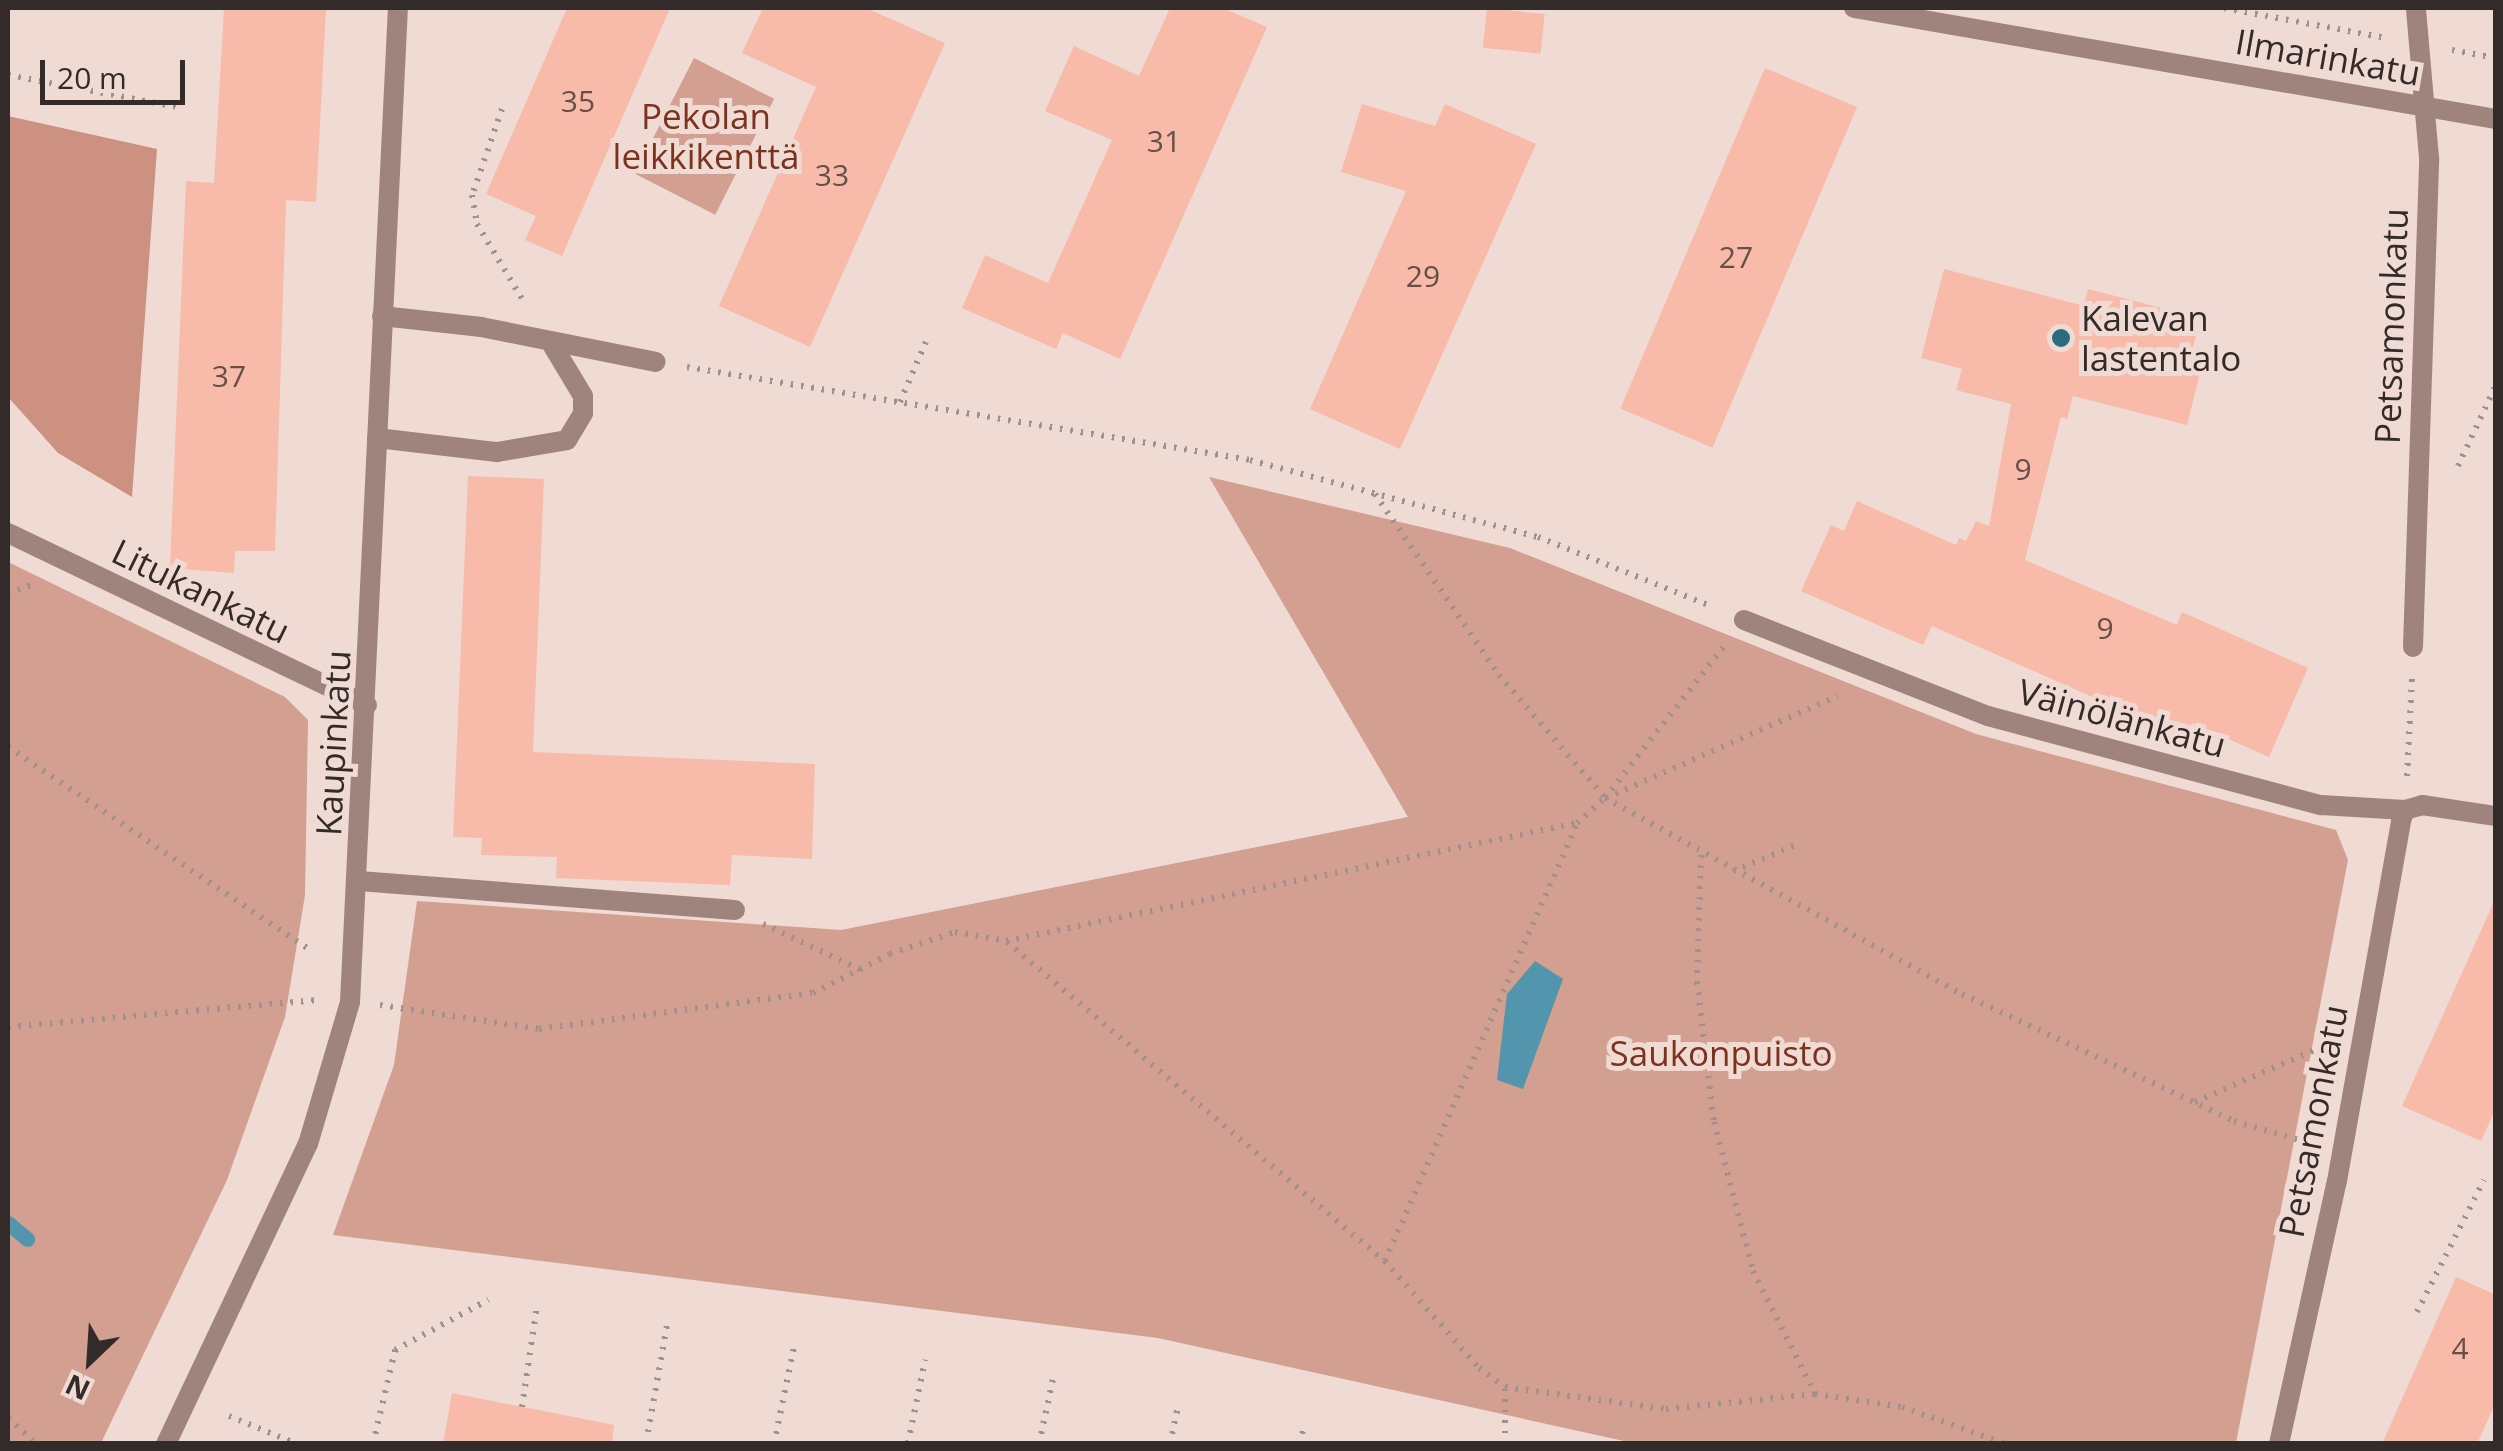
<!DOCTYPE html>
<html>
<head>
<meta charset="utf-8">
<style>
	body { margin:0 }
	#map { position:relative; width:2503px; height:1451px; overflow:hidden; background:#efdad4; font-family:"Open Sans",sans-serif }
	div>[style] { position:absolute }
	.green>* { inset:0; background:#d29f90; transform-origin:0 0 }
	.forest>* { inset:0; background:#cc9180 }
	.water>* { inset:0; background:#5395ac }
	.stream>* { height:15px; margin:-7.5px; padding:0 7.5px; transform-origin:7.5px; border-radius:7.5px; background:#5395ac }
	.building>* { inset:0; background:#f8bba9; transform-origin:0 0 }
	.path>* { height:6px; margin-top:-3px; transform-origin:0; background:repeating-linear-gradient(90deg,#a1918d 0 2.5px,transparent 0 10.5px) }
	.lane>* { height:20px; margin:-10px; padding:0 10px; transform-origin:10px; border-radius:10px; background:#9e847c }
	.street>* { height:20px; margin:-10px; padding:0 10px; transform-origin:10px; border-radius:10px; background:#9e847c }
	.dots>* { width:28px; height:28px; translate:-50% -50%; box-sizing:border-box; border:5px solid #efdad4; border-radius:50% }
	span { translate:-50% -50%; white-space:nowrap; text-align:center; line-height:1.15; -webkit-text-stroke:10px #efdad4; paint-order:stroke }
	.number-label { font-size:30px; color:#644f49 }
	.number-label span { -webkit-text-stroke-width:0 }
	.street-label { font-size:35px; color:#332b29 }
	.park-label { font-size:35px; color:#7b331e }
	.poi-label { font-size:35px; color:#332b29 }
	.left { translate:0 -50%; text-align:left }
	.frame { position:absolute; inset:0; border:10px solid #332b29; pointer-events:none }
	.north { position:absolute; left:40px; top:1311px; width:100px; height:100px; -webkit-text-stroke:8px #efdad4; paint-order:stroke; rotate:205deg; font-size:28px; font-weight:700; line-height:40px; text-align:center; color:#332b29 }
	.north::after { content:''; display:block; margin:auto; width:35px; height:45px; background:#332b29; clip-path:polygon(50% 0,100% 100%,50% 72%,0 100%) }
	.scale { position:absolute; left:40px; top:60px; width:145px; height:45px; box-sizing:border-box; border:5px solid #332b29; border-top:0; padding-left:12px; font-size:30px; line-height:35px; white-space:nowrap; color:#332b29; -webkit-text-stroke:8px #efdad4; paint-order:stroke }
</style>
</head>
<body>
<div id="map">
	<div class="green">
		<i style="left:694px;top:58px;width:90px;height:130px;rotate:27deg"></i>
		<i style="clip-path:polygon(1209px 477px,1510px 548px,1976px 734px,2336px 830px,2348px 860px,2236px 1443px,1633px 1443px,1158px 1338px,333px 1235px,394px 1065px,417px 901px,841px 930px,1408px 817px)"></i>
		<i style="clip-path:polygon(8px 562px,285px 697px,308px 720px,305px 895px,285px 1017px,227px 1180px,101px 1443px,8px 1443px)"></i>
	</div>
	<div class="forest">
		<i style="clip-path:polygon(8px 116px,157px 149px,132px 497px,58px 453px,8px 397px)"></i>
	</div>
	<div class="water">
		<i style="clip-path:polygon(1535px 961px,1563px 979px,1523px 1089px,1497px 1080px,1507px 994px)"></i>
	</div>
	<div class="stream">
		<i style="left:8px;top:1223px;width:25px;rotate:40deg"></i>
	</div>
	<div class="building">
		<i style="clip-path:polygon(224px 8px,326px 8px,316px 202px,286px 200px,275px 551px,235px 551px,234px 573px,170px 568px,186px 181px,214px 183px)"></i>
		<i style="clip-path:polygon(567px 8px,670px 8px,562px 256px,525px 240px,536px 216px,486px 194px)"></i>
		<i style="clip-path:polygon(763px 8px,866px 8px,945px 43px,810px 347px,719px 306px,816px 87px,742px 53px)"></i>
		<i style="clip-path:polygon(1170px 8px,1223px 8px,1267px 27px,1120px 359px,1063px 333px,1056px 349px,962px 308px,985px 255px,1048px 283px,1112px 140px,1045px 111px,1074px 46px,1139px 76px)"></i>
		<i style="left:1487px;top:8px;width:58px;height:40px;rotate:6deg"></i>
		<i style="left:1765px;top:68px;width:100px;height:370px;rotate:23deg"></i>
		<i style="clip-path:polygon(1362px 104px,1435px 126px,1445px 104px,1536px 144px,1400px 449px,1310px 409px,1406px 191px,1341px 172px)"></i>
		<i style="clip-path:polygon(1944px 269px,2084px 306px,2088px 289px,2201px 318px,2188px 365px,2201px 369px,2187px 425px,2073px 396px,2067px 419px,2061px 417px,2025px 560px,2177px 625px,2182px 612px,2308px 668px,2269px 757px,2192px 723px,2185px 738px,1932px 626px,1923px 645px,1801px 591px,1831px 525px,1844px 531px,1857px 501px,1956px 545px,1959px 538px,1966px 541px,1976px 521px,1989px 526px,2011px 404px,1956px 390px,1962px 369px,1921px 358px)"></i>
		<i style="clip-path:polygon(468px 476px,544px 479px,533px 752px,815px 764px,812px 859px,732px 855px,730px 885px,556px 878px,557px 857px,481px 855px,482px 838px,453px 837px)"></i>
		<i style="clip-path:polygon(2496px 897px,2496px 1108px,2481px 1141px,2402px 1106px)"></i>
		<i style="clip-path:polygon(2456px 1277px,2496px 1295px,2496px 1402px,2477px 1444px,2382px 1444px)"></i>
		<i style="clip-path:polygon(452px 1393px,614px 1425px,612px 1444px,443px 1444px)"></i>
	</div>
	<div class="path">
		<i style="left:2224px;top:8px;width:165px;rotate:10.5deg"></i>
		<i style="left:2452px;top:50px;width:45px;rotate:10.3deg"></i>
		<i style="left:8px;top:75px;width:177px;rotate:10.7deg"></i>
		<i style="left:502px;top:109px;width:91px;rotate:109.2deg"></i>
		<i style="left:472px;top:195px;width:29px;rotate:80deg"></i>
		<i style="left:477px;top:224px;width:87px;rotate:59deg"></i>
		<i style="left:687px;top:367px;width:571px;rotate:9.38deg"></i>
		<i style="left:1250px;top:460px;width:298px;rotate:15deg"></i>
		<i style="left:1538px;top:537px;width:188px;rotate:21.8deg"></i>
		<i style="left:900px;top:402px;width:71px;rotate:-66.7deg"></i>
		<i style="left:2458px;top:466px;width:89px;rotate:-64.9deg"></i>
		<i style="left:1375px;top:494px;width:219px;rotate:55.6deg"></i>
		<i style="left:1499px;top:675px;width:162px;rotate:49.2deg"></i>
		<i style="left:1605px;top:798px;width:407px;rotate:28.8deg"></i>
		<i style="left:1962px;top:994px;width:300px;rotate:25deg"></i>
		<i style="left:2234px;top:1121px;width:78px;rotate:16.3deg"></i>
		<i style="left:8px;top:594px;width:29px;rotate:-22deg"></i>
		<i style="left:8px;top:747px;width:364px;rotate:33.9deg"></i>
		<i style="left:2407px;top:776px;width:98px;rotate:-87.1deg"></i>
		<i style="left:1606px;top:798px;width:253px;rotate:-23.8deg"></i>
		<i style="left:1701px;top:855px;width:127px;rotate:91.8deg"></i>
		<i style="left:1697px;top:982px;width:141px;rotate:83.1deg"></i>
		<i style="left:1714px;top:1122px;width:154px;rotate:75.3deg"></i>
		<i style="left:1753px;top:1271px;width:138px;rotate:63.2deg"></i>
		<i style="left:1733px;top:871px;width:70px;rotate:-22.6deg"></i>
		<i style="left:763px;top:924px;width:111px;rotate:25deg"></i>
		<i style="left:1007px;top:942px;width:495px;rotate:40.2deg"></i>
		<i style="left:1385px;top:1261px;width:142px;rotate:48.7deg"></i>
		<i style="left:1479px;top:1368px;width:32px;rotate:36deg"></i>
		<i style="left:1505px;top:1387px;width:162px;rotate:7.8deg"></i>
		<i style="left:1666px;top:1409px;width:150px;rotate:-5.7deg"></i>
		<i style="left:1815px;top:1394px;width:88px;rotate:8.5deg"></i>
		<i style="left:1902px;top:1407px;width:110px;rotate:19.6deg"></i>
		<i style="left:380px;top:1005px;width:161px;rotate:8.6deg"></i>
		<i style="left:539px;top:1029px;width:276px;rotate:-7.5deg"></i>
		<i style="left:813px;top:993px;width:86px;rotate:-26.9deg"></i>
		<i style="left:890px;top:954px;width:69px;rotate:-18.7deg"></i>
		<i style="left:955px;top:932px;width:52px;rotate:10deg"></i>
		<i style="left:1006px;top:941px;width:583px;rotate:-11.68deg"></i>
		<i style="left:1577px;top:823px;width:38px;rotate:-42deg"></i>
		<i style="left:1605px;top:798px;width:193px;rotate:-51.9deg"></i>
		<i style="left:8px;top:1027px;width:311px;rotate:-5deg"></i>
		<i style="left:2195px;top:1102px;width:141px;rotate:-23.5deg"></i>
		<i style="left:1385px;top:1261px;width:478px;rotate:-66.3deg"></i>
		<i style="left:2417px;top:1312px;width:148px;rotate:-63.1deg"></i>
		<i style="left:522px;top:1407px;width:102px;rotate:-81.6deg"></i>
		<i style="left:229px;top:1416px;width:74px;rotate:22.4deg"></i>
		<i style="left:8px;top:1418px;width:39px;rotate:42deg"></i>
		<i style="left:648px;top:1432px;width:109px;rotate:-79.9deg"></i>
		<i style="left:908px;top:1443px;width:85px;rotate:-78.4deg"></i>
		<i style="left:373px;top:1444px;width:97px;rotate:-76.8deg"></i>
		<i style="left:395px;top:1350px;width:106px;rotate:-28.3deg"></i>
		<i style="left:774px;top:1444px;width:104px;rotate:-78.4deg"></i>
		<i style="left:1039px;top:1444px;width:66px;rotate:-77.8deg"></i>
		<i style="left:1170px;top:1444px;width:40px;rotate:-78deg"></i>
		<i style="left:1300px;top:1444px;width:14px;rotate:-78deg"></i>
		<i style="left:1505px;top:1444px;width:57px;rotate:-90deg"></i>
	</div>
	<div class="lane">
		<i style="left:382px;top:316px;width:100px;rotate:6.3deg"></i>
		<i style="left:481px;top:327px;width:178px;rotate:11.3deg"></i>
		<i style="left:377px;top:438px;width:121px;rotate:6.7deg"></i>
		<i style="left:497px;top:452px;width:71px;rotate:-9.7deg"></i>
		<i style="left:567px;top:440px;width:31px;rotate:-59deg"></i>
		<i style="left:583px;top:413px;width:17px;rotate:-90deg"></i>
		<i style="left:583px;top:396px;width:58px;rotate:-121deg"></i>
		<i style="left:1744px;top:620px;width:262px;rotate:21.5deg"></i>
		<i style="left:1988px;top:716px;width:345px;rotate:15deg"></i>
		<i style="left:2321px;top:805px;width:84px;rotate:3.4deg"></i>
		<i style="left:359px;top:881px;width:377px;rotate:4.4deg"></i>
	</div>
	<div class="street">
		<i style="left:1854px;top:8px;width:652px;rotate:9.81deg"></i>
		<i style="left:8px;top:533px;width:398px;rotate:25.6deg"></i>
		<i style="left:2413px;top:647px;width:489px;rotate:-88.1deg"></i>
		<i style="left:2429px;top:158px;width:151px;rotate:-95deg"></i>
		<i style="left:166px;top:1444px;width:332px;rotate:-64.7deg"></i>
		<i style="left:308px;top:1144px;width:148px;rotate:-73.5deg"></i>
		<i style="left:350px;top:1002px;width:995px;rotate:-87.24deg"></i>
		<i style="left:2279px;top:1444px;width:269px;rotate:-77.6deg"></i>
		<i style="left:2337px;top:1181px;width:367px;rotate:-79.9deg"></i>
		<i style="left:2401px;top:820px;width:11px;rotate:-68deg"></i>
		<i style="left:2405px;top:810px;width:18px;rotate:-16deg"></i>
		<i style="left:2422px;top:805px;width:75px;rotate:8.5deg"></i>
	</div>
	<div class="dots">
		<i style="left:2061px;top:338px;background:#2b6a7f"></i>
	</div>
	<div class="number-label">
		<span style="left:578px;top:101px">35</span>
		<span style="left:1164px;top:141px">31</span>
		<span style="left:832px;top:175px">33</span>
		<span style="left:1736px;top:257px">27</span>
		<span style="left:1423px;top:276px">29</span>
		<span style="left:229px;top:376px">37</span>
		<span style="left:2023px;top:469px">9</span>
		<span style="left:2105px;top:628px">9</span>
		<span style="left:2460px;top:1348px">4</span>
	</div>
	<div class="street-label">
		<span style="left:2328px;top:57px;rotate:10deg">Ilmarinkatu</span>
		<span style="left:2391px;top:326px;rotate:-88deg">Petsamonkatu</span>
		<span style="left:201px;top:591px;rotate:26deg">Litukankatu</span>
		<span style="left:2122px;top:718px;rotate:15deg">Väinölänkatu</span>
		<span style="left:333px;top:743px;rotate:-87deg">Kaupinkatu</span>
		<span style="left:2313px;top:1121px;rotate:-79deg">Petsamonkatu</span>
	</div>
	<div class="park-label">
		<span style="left:706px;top:136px">Pekolan<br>leikkikenttä</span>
		<span style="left:1721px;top:1053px">Saukonpuisto</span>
	</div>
	<div class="poi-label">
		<span class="left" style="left:2081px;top:338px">Kalevan<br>lastentalo</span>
	</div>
	<div class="frame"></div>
	<div class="north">N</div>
	<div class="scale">20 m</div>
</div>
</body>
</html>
